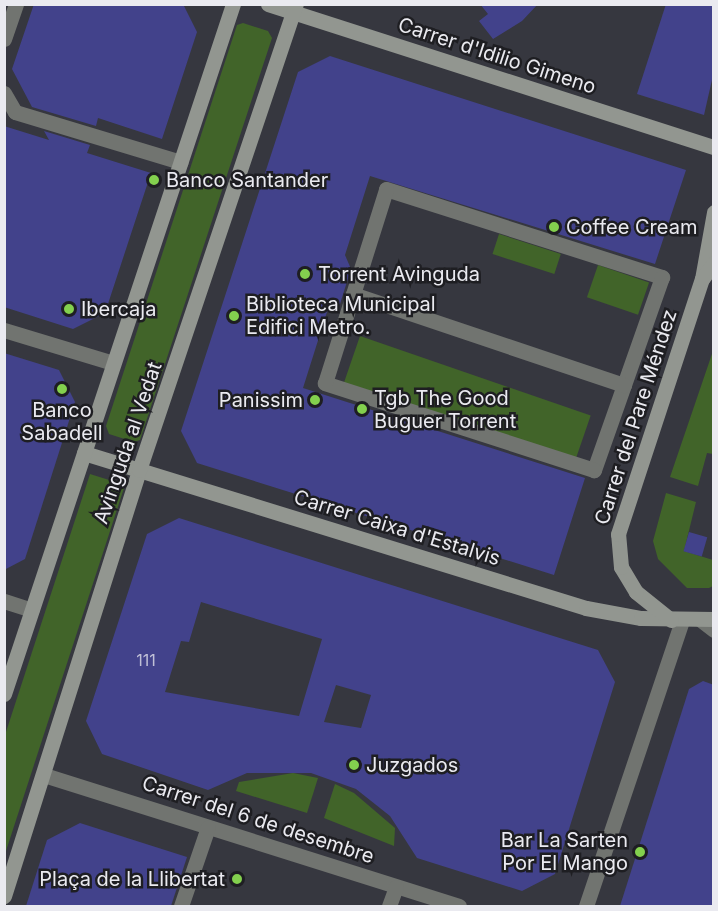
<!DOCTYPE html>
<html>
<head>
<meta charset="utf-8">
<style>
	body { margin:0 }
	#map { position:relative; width:718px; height:911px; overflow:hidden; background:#36373f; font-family:Inter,sans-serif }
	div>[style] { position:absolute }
	.green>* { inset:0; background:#416429; transform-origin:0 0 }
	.building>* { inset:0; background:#42428b; transform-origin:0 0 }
	.street>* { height:15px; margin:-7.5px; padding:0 7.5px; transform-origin:7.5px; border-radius:7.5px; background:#717470 }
	.secondary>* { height:15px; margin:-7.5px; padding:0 7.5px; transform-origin:7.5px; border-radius:7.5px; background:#929690 }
	.dots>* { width:16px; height:16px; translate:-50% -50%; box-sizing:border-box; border:3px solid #1e1e22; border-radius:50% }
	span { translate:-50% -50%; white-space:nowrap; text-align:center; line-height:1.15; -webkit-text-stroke:5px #1e1e22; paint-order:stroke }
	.number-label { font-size:16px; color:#c0c0d7 }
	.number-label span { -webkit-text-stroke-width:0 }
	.street-label { font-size:20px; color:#eaeaf0 }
	.poi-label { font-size:20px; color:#eaeaf0 }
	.left { translate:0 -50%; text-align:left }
	.right { translate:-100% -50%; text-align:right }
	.frame { position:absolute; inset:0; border:6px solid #eaeaf0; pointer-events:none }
</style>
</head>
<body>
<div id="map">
	<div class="green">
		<i style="clip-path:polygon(243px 23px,268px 31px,272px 38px,140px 440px,134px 442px,109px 434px,106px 426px,237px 25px)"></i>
		<i style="left:499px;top:234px;width:65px;height:21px;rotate:18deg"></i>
		<i style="left:598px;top:265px;width:54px;height:34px;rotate:19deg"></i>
		<i style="left:360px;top:336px;width:244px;height:55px;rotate:19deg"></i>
		<i style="clip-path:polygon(714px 348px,713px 454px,707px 453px,698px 486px,670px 477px)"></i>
		<i style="clip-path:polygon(90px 474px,125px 485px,5px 854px,5px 735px)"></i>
		<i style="clip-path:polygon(666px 493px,696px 502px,684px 551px,713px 560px,713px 586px,709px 588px,687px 588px,658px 559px,653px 541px)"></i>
		<i style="clip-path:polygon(293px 773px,318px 778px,307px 813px,236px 791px,239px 782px)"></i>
		<i style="clip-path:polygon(335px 784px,354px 793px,395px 828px,394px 846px,324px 818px)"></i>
	</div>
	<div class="building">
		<i style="clip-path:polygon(34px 4px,183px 4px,197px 32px,162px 139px,98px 118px,96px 126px,32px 107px,12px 69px)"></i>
		<i style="clip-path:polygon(480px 4px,538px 4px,522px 21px,493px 39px,479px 21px,488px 14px)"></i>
		<i style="clip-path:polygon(666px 4px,714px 4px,714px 71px,704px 115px,637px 94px)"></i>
		<i style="clip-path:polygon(330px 56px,686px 170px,655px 264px,370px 176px,345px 255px,351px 269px,340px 304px,327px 312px,303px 388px,585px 478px,554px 575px,197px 463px,181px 431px,298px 72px)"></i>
		<i style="clip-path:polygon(4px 126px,49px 140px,44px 131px,90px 145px,87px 153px,151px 173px,105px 313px,73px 329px,4px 307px)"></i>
		<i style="clip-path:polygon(4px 353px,59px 370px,75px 402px,25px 559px,4px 570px)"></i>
		<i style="clip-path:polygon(evenodd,179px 518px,598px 650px,615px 682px,555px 874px,522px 891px,417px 858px,390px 816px,356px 789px,311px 773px,247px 773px,208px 790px,102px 754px,86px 721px,147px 534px,179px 518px,201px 602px,322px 639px,299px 716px,165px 692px,181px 641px,189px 642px,201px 602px,179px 518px,336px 685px,371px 695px,361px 728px,324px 722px,336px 685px)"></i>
		<i style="left:689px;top:532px;width:19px;height:20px;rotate:16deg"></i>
		<i style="clip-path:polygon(703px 681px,714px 685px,714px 906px,620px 906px,689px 689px)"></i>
		<i style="clip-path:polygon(80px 823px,187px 857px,171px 906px,26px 906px,47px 840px)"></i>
	</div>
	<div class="street">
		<i style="left:4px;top:39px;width:37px;rotate:-71deg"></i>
		<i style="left:4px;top:93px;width:22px;rotate:60deg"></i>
		<i style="left:15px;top:112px;width:173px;rotate:16.8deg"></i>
		<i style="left:386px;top:189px;width:290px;rotate:17.7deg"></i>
		<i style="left:662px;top:277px;width:205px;rotate:109.4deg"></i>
		<i style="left:594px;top:470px;width:283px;rotate:-162.1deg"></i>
		<i style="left:325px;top:383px;width:203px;rotate:-72.5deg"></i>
		<i style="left:353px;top:294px;width:286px;rotate:18.6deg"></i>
		<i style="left:4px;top:330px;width:114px;rotate:16.8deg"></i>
		<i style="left:4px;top:601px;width:29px;rotate:18deg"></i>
		<i style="left:701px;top:620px;width:16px;rotate:38deg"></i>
		<i style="left:44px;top:775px;width:435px;rotate:17.5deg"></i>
		<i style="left:181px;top:906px;width:83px;rotate:-71.1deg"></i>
		<i style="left:389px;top:906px;width:20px;rotate:-70deg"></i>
		<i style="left:586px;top:906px;width:301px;rotate:-71.4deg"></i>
	</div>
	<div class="secondary">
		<i style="left:268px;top:4px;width:468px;rotate:17.8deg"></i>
		<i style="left:702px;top:279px;width:68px;rotate:-79.8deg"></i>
		<i style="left:84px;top:453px;width:525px;rotate:17.16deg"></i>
		<i style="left:586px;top:608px;width:56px;rotate:10.3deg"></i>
		<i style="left:641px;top:618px;width:73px;rotate:0.8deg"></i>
		<i style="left:671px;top:620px;width:45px;rotate:-141.3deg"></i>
		<i style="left:636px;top:592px;width:29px;rotate:-121deg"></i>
		<i style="left:621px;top:567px;width:33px;rotate:-95deg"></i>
		<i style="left:618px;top:534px;width:268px;rotate:-71.8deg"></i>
		<i style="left:702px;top:279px;width:20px;rotate:-53deg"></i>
		<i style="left:4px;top:694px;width:727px;rotate:-71.64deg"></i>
		<i style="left:4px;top:896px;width:447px;rotate:-72.4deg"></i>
		<i style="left:139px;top:470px;width:492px;rotate:-71.4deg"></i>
	</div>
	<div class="dots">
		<i style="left:154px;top:180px;background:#83d04e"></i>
		<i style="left:554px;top:227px;background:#83d04e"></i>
		<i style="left:305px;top:274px;background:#83d04e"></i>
		<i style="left:69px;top:309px;background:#83d04e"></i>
		<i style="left:234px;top:316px;background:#83d04e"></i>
		<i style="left:62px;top:389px;background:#83d04e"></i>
		<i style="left:315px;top:400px;background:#83d04e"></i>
		<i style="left:362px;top:409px;background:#83d04e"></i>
		<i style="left:354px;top:765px;background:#83d04e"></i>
		<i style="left:640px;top:852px;background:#83d04e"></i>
		<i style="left:237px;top:879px;background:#83d04e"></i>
	</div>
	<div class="number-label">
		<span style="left:146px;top:660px">111</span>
	</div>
	<div class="street-label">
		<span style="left:497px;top:56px;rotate:18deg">Carrer d'Idilio Gimeno</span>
		<span style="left:636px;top:417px;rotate:-72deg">Carrer del Pare Méndez</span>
		<span style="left:128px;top:443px;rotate:-71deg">Avinguda al Vedat</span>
		<span style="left:397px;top:528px;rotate:17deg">Carrer Caixa d'Estalvis</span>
		<span style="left:258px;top:820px;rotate:18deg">Carrer del 6 de desembre</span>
	</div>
	<div class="poi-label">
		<span class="left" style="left:166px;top:180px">Banco Santander</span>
		<span class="left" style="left:566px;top:227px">Coffee Cream</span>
		<span class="left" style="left:318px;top:274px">Torrent Avinguda</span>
		<span class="left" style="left:246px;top:316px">Biblioteca Municipal<br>Edifici Metro.</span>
		<span class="left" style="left:81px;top:309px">Ibercaja</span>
		<span class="left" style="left:374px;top:410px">Tgb The Good<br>Buguer Torrent</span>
		<span class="right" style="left:303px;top:400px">Panissim</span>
		<span style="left:62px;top:422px">Banco<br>Sabadell</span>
		<span class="left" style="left:366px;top:765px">Juzgados</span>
		<span class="right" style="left:628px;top:852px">Bar La Sarten<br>Por El Mango</span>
		<span class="right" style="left:225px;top:879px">Plaça de la Llibertat</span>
	</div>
	<div class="frame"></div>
</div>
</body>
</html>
